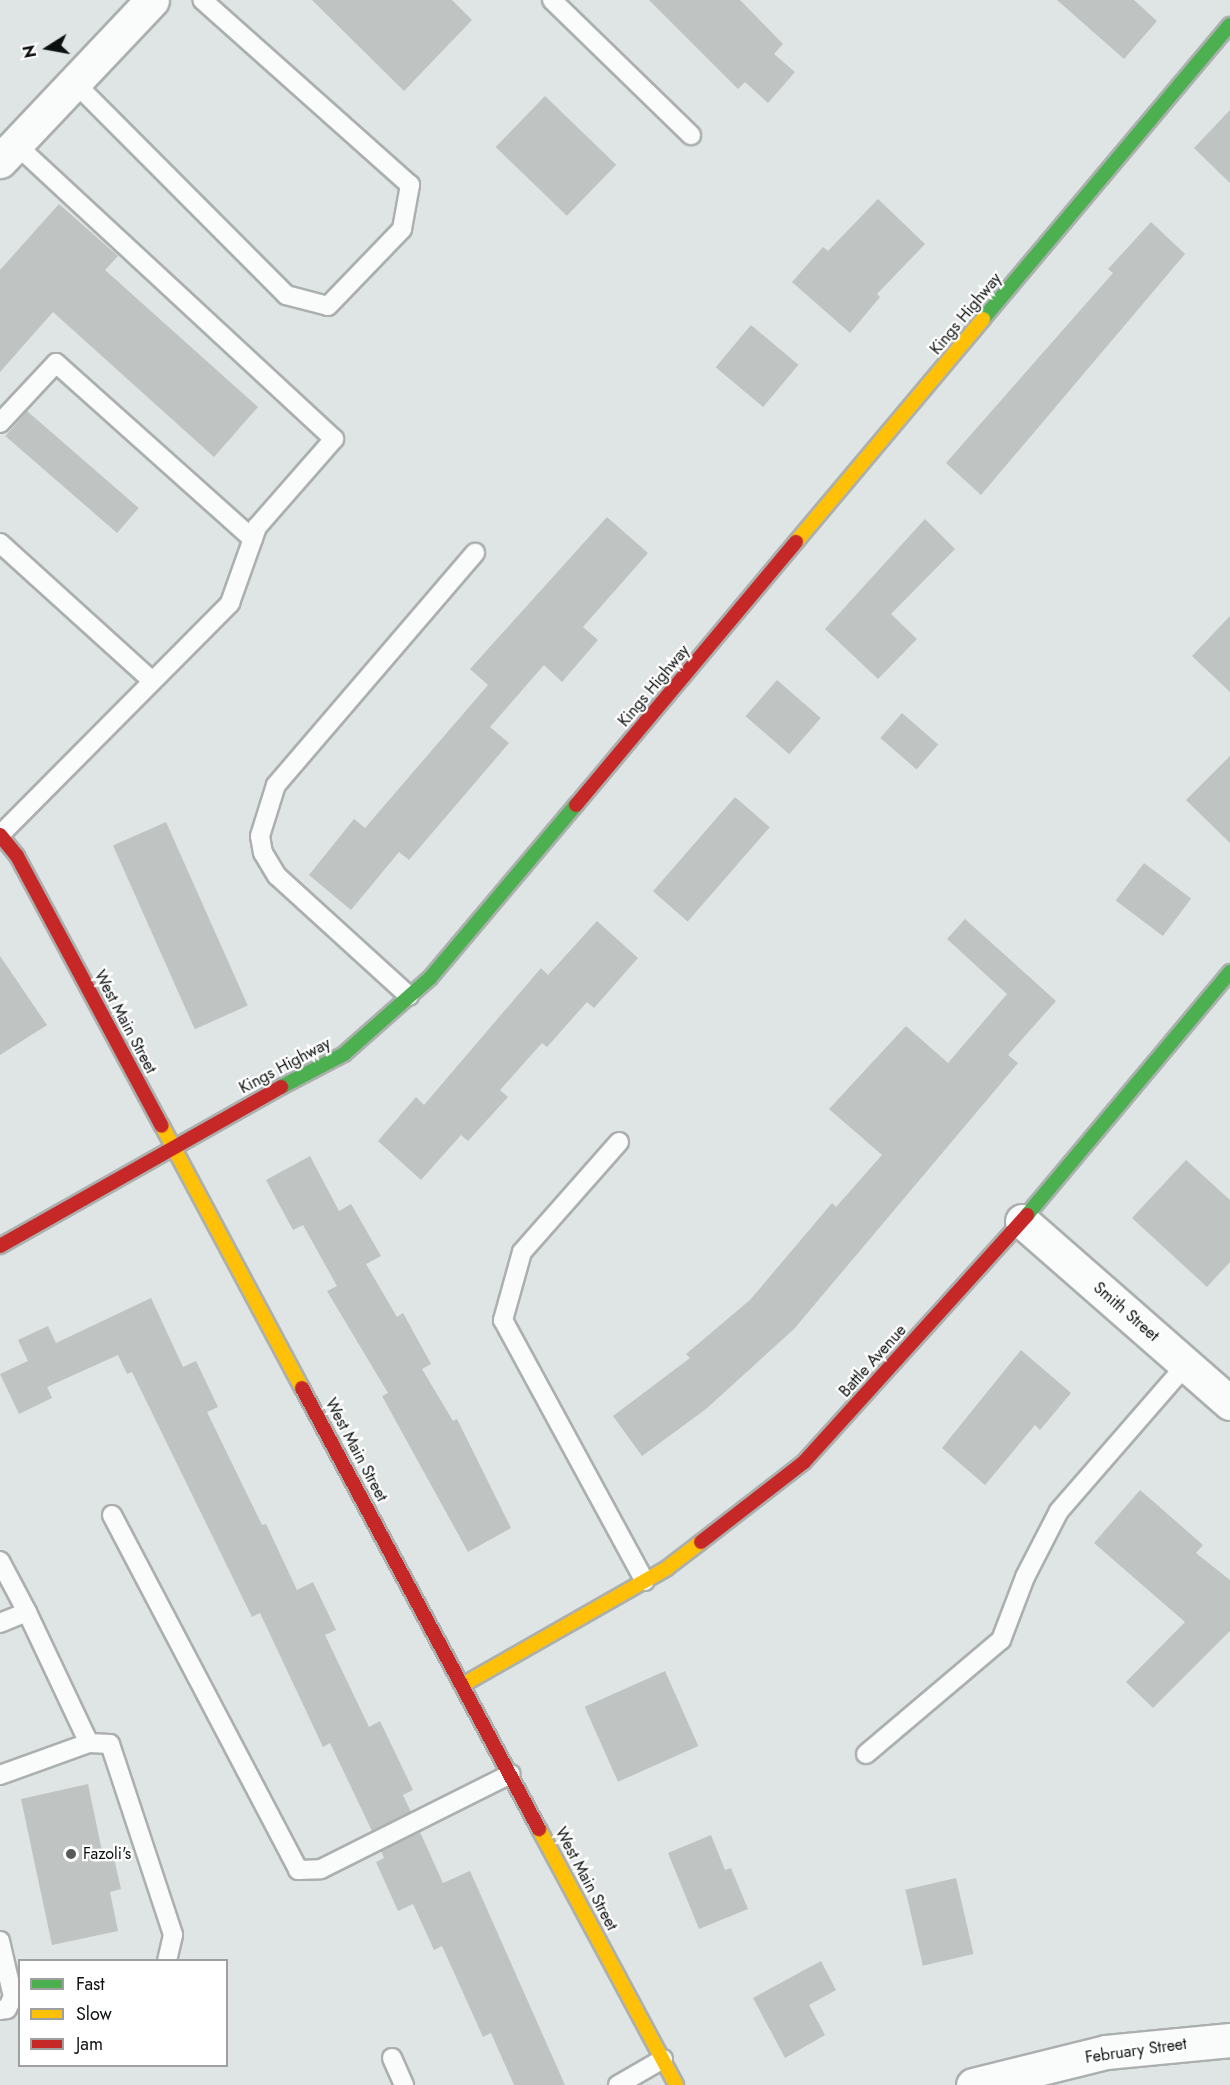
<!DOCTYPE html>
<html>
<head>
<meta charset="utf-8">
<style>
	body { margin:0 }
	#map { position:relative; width:1230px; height:2085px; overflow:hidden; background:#dfe5e4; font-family:Jost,sans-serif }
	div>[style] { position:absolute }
	.building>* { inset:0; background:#bfc3c2; transform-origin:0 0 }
	.roads { filter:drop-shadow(2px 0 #abb0af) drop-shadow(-2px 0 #abb0af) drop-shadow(0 2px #abb0af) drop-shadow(0 -2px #abb0af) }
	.lane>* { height:18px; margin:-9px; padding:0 9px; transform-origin:9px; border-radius:9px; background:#fafbfb }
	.street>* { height:33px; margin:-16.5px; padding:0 16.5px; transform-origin:16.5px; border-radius:16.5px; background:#fafbfb }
	.fast>* { height:14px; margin:-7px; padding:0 7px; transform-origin:7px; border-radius:7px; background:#4caf50 }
	.slow>* { height:14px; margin:-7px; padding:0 7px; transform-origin:7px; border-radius:7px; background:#ffc107 }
	.jam>* { height:14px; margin:-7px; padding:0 7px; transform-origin:7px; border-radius:7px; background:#c62828 }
	.dots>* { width:16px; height:16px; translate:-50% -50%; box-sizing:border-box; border:3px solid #fff; border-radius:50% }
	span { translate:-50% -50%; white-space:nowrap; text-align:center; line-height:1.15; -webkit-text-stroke:4.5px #fff; paint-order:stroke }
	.street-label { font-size:16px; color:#0c100f }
	.poi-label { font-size:16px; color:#0c100f }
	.left { translate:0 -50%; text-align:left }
	.legend { position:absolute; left:18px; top:1959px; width:210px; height:108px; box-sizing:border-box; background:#fff; border:2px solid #9e9f9f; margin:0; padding:8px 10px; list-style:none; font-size:18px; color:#0c100f }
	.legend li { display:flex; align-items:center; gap:12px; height:30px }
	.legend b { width:30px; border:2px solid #9e9f9f }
	.north { position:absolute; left:18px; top:18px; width:60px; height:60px; -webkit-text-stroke:4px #fff; paint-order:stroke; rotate:259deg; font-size:16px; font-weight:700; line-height:24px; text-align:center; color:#0c100f }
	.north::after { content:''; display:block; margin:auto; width:21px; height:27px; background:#0c100f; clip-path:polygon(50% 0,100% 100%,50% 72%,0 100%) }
</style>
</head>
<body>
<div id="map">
	<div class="building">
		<i style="clip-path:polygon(312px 0,452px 0,472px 20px,404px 91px)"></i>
		<i style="clip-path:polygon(649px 0,740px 0,783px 44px,774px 54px,795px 72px,768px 103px,745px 82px,738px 89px)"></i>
		<i style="clip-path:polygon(1057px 0,1134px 0,1157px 21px,1124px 59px)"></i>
		<i style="left:545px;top:96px;width:99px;height:71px;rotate:44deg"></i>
		<i style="clip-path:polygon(1230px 110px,1230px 183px,1194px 148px)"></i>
		<i style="clip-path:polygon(878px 199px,925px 244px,877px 294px,880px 297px,850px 333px,792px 282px,823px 247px,828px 251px)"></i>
		<i style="clip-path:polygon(59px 204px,118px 256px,105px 270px,258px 407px,214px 457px,53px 312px,0 372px,0 270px)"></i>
		<i style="clip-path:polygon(1151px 222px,1185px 254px,981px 495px,946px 463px,1113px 273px,1108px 269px)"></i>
		<i style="left:751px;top:325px;width:62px;height:55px;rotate:40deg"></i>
		<i style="left:27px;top:411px;width:148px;height:33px;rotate:41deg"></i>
		<i style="clip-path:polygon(607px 517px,648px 553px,583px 627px,598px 640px,562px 682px,544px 665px,490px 727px,509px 743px,409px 860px,399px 852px,351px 910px,309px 875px,354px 819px,365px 828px,488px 685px,470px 669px)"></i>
		<i style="clip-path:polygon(925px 519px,955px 549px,891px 614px,917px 639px,878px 679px,825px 629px)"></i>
		<i style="clip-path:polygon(1230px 616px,1230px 692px,1192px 656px)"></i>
		<i style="left:777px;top:680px;width:58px;height:48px;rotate:41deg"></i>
		<i style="left:902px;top:713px;width:48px;height:33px;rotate:41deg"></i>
		<i style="clip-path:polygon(1230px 756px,1230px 843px,1186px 800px)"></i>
		<i style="left:735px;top:797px;width:46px;height:125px;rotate:41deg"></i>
		<i style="left:166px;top:822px;width:201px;height:58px;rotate:66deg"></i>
		<i style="left:1144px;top:863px;width:59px;height:47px;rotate:37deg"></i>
		<i style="clip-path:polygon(965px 919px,1056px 1001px,1008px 1055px,1018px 1063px,794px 1329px,706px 1409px,642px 1456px,613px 1416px,690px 1358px,686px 1354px,750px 1300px,832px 1203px,836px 1207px,882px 1155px,829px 1109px,906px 1026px,948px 1063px,1007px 994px,947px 939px)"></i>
		<i style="clip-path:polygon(597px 921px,638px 958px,594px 1008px,587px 1002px,547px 1047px,542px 1043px,500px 1090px,508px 1097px,468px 1141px,461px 1135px,421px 1180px,378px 1141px,416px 1097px,424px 1105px,541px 968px,548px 975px)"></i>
		<i style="clip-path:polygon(0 956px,47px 1025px,0 1055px)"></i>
		<i style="clip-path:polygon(310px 1156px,339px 1211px,351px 1204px,381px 1256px,366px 1264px,397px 1317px,403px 1313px,431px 1364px,422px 1369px,453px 1421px,457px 1419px,511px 1528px,468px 1552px,382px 1396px,388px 1393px,327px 1291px,337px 1286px,303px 1225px,293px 1230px,266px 1180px)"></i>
		<i style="clip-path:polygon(1186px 1160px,1230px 1200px,1230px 1262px,1207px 1287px,1132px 1218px)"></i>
		<i style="clip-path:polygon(151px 1298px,183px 1367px,196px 1361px,218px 1407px,207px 1412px,262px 1525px,266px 1524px,297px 1590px,313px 1582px,336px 1630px,325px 1635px,369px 1727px,380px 1721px,413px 1790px,403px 1795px,411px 1812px,372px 1831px,330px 1743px,323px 1747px,260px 1613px,252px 1617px,132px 1372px,127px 1374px,118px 1355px,47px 1387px,52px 1398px,19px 1414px,0 1374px,28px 1361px,18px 1340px,48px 1326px,56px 1343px)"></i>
		<i style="clip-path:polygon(1021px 1350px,1071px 1393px,1040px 1430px,1035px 1425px,985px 1485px,942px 1448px)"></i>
		<i style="clip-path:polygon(1140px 1490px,1203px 1545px,1196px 1553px,1230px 1580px,1230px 1631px,1153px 1708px,1126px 1682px,1185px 1622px,1094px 1543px)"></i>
		<i style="left:665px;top:1671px;width:82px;height:88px;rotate:66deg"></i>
		<i style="clip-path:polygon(88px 1784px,103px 1856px,113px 1854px,121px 1889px,110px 1892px,118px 1931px,52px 1945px,21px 1799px)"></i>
		<i style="clip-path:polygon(420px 1832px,443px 1883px,470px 1871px,565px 2085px,514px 2085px,491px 2033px,483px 2037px,442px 1946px,434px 1950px,413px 1904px,398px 1911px,376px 1862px,384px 1858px,381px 1851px)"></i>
		<i style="clip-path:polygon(711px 1835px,725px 1870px,731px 1868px,748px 1909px,699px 1929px,668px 1853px)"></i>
		<i style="left:956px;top:1878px;width:78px;height:52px;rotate:77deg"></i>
		<i style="clip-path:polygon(821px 1961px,836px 1990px,809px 2005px,825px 2035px,785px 2058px,753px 1998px)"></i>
	</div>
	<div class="roads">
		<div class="lane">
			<i style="left:552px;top:0;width:194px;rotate:44.2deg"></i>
			<i style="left:74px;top:82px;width:301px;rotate:45.1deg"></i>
			<i style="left:286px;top:295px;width:43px;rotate:14.7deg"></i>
			<i style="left:328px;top:306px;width:107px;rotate:-46.1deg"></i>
			<i style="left:402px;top:229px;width:45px;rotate:-79.7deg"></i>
			<i style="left:410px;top:185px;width:278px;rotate:-138.3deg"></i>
			<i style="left:0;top:423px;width:82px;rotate:-47deg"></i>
			<i style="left:56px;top:363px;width:264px;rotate:41.8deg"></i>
			<i style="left:0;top:543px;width:205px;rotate:42.2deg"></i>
			<i style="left:0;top:835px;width:327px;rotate:-45.2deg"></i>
			<i style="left:230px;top:603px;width:81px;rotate:-70.4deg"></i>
			<i style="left:257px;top:527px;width:117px;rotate:-48.8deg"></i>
			<i style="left:334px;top:439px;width:433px;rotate:-137.2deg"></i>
			<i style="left:409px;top:996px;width:178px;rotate:-137.7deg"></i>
			<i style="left:277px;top:876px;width:27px;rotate:-121deg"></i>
			<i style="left:263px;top:853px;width:17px;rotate:-100deg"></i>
			<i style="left:260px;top:836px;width:53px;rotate:-72.6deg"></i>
			<i style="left:276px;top:785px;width:306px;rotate:-49.4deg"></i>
			<i style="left:619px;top:1142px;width:147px;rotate:131.4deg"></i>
			<i style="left:522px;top:1252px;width:71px;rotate:105.6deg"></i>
			<i style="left:503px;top:1320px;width:297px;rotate:61.5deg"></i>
			<i style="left:112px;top:1515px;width:401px;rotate:62.3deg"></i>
			<i style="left:298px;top:1870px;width:23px;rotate:-2deg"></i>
			<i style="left:321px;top:1869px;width:212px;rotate:-26.6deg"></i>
			<i style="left:0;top:1561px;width:58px;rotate:62.1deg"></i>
			<i style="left:27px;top:1612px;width:29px;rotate:158deg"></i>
			<i style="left:27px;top:1612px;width:145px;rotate:64.7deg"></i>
			<i style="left:866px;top:1754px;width:177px;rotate:-40.2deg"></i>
			<i style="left:1001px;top:1640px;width:67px;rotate:-69.1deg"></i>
			<i style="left:1025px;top:1577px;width:74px;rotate:-62.7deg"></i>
			<i style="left:1059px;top:1511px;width:194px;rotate:-49deg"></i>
			<i style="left:0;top:1775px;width:95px;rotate:-19.8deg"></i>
			<i style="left:89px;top:1743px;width:21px;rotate:3deg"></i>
			<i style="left:110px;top:1744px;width:201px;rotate:71.7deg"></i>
			<i style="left:173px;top:1935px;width:26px;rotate:103deg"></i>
			<i style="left:0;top:1941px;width:57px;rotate:76.9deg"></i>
			<i style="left:13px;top:1997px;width:13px;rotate:117deg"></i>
			<i style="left:7px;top:2009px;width:7px;rotate:172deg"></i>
			<i style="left:392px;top:2058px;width:30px;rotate:66deg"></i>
			<i style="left:618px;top:2085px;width:52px;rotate:-30deg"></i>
		</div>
		<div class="street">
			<i style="left:0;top:161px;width:221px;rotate:-46.6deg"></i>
			<i style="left:1022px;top:1221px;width:276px;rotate:41.2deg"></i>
			<i style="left:973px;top:2085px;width:137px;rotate:-13.9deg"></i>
			<i style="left:1106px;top:2052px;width:125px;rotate:-5.5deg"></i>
		</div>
		<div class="fast">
			<i style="left:983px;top:319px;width:384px;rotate:-50deg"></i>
			<i style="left:281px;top:1087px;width:71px;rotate:-27.6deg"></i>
			<i style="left:344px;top:1054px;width:116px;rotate:-41.5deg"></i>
			<i style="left:431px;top:977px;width:225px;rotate:-49.9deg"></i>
			<i style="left:1027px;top:1215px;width:317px;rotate:-50.1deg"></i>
		</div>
		<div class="slow">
			<i style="left:796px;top:542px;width:291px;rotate:-50deg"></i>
			<i style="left:162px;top:1126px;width:297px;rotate:61.9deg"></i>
			<i style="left:464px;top:1684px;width:234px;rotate:-29.7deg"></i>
			<i style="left:667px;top:1568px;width:43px;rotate:-37.4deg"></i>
			<i style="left:539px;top:1829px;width:290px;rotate:61.8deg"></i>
		</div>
		<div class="jam">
			<i style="left:576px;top:805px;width:343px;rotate:-50.1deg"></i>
			<i style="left:0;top:835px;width:27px;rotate:51deg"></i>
			<i style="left:17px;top:856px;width:306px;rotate:61.8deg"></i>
			<i style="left:0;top:1246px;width:323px;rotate:-29.5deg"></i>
			<i style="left:302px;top:1388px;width:501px;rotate:61.75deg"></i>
			<i style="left:701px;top:1542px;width:130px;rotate:-37.8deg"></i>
			<i style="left:804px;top:1462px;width:333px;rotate:-47.9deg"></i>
		</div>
	</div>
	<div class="dots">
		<i style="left:71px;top:1854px;background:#565b5a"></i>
	</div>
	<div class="street-label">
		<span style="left:966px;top:314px;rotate:-50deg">Kings Highway</span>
		<span style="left:654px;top:686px;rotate:-50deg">Kings Highway</span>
		<span style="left:125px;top:1022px;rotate:62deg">West Main Street</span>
		<span style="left:285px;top:1066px;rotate:-28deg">Kings Highway</span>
		<span style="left:1126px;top:1312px;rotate:41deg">Smith Street</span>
		<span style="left:873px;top:1361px;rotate:-48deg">Battle Avenue</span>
		<span style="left:356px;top:1450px;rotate:62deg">West Main Street</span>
		<span style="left:586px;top:1879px;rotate:62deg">West Main Street</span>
		<span style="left:1136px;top:2051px;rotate:-8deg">February Street</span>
	</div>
	<div class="poi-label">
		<span class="left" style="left:83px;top:1854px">Fazoli's</span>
	</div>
	<ul class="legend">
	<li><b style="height:8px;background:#4caf50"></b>Fast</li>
	<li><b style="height:8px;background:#ffc107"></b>Slow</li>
	<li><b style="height:8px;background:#c62828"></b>Jam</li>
	</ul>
	<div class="north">N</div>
</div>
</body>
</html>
